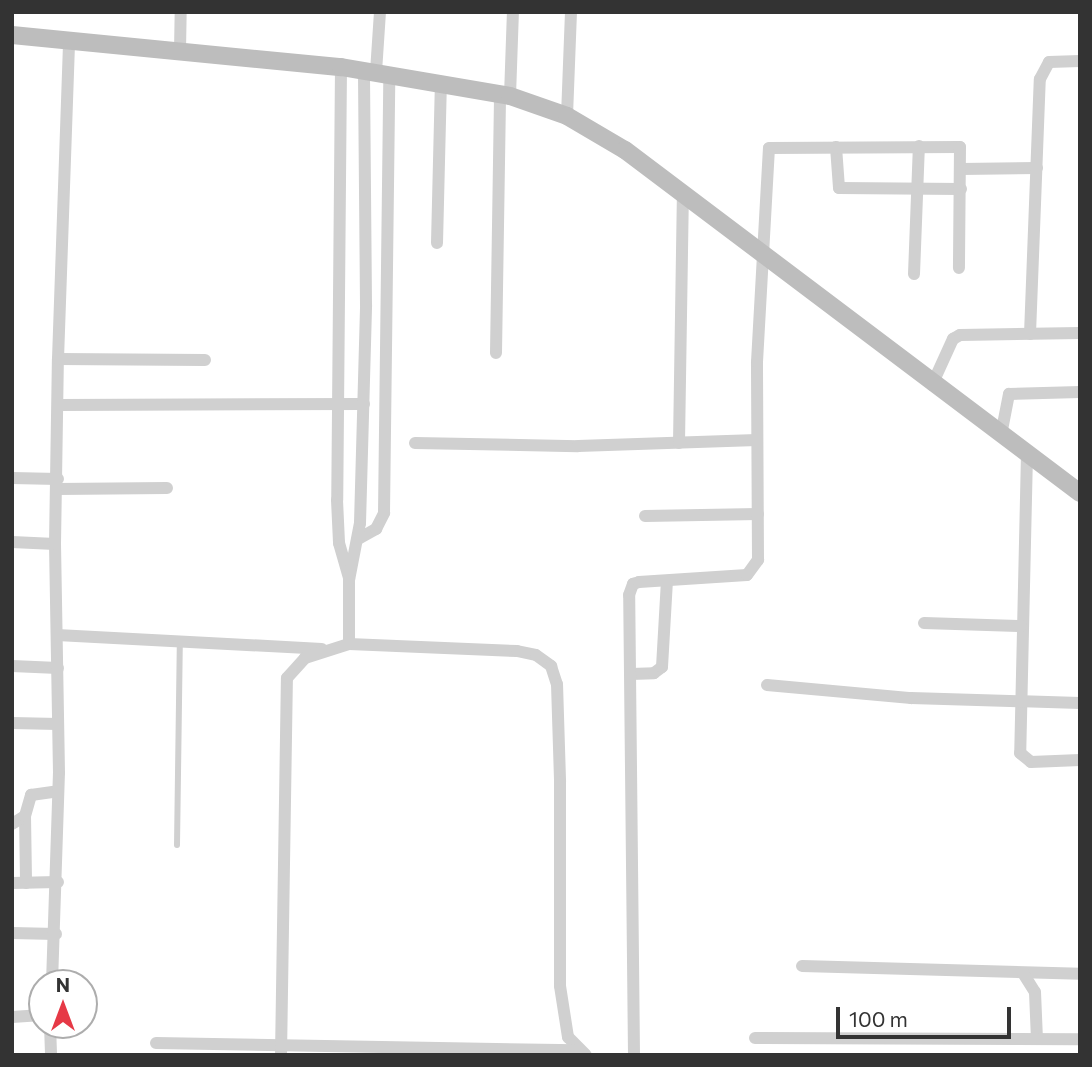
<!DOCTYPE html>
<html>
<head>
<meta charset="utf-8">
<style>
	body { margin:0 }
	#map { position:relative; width:1092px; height:1067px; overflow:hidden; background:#fff; font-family:Commissioner,sans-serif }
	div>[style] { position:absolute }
	.lane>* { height:6px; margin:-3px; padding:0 3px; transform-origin:3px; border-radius:3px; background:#d0d0d0 }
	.street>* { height:12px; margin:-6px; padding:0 6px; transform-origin:6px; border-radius:6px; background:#d0d0d0 }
	.secondary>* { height:18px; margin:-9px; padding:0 9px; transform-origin:9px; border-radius:9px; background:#bdbdbd }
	span { translate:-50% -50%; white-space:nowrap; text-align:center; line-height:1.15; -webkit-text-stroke:7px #fff; paint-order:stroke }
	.frame { position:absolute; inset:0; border:14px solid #333; pointer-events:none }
	.north { position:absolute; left:28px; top:969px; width:70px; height:70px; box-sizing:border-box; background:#fff; border:2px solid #adadad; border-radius:50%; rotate:0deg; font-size:19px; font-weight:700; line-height:28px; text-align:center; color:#333 }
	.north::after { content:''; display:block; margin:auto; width:24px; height:32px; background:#e63946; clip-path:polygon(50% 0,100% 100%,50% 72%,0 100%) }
	.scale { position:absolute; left:836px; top:1007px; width:175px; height:32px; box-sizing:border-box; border:4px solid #333; border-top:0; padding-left:9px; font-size:21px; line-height:24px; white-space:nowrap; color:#333; -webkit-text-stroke:5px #fff; paint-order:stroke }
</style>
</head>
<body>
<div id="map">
	<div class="lane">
		<i style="left:177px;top:845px;width:204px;rotate:-89.2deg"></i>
	</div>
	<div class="street">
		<i style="left:180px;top:51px;width:39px;rotate:-89deg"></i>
		<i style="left:341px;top:67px;width:433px;rotate:90.5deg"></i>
		<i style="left:337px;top:500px;width:43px;rotate:87.3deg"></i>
		<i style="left:339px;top:543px;width:37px;rotate:74deg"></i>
		<i style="left:376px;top:72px;width:60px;rotate:-86.2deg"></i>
		<i style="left:510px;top:96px;width:84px;rotate:-88deg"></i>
		<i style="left:567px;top:116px;width:104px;rotate:-87.8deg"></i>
		<i style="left:836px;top:147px;width:41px;rotate:85.8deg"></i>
		<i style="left:839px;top:188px;width:122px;rotate:0.5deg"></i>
		<i style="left:961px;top:169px;width:76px;rotate:-0.8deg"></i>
		<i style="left:437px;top:243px;width:159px;rotate:-88.6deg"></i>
		<i style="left:914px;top:274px;width:128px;rotate:-87.8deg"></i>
		<i style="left:1030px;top:334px;width:255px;rotate:-87.8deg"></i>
		<i style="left:1040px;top:79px;width:19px;rotate:-62deg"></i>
		<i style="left:1049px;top:62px;width:31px;rotate:-2deg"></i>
		<i style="left:496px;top:353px;width:259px;rotate:-89.1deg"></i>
		<i style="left:58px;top:359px;width:147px;rotate:0.4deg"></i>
		<i style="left:932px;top:385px;width:51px;rotate:-65.5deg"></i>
		<i style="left:953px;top:339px;width:8px;rotate:-30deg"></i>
		<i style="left:960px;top:335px;width:120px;rotate:-1deg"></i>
		<i style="left:58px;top:405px;width:306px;rotate:-0.2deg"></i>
		<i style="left:1001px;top:435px;width:42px;rotate:-79deg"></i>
		<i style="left:1009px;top:394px;width:71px;rotate:-1.6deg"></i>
		<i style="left:415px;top:443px;width:163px;rotate:1.1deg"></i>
		<i style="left:578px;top:446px;width:179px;rotate:-1.9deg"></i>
		<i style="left:679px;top:443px;width:249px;rotate:-89.1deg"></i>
		<i style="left:1027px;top:454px;width:299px;rotate:91.3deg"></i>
		<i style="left:1020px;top:753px;width:14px;rotate:39deg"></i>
		<i style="left:1031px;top:762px;width:49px;rotate:-2.3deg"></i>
		<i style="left:12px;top:478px;width:46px;rotate:1.2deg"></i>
		<i style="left:57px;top:489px;width:110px;rotate:-0.5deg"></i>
		<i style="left:645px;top:516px;width:113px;rotate:-1deg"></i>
		<i style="left:358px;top:539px;width:21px;rotate:-29deg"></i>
		<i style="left:376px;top:529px;width:18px;rotate:-63deg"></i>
		<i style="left:384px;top:513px;width:439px;rotate:-89.3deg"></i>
		<i style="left:12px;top:542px;width:43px;rotate:2.7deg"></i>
		<i style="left:924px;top:623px;width:97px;rotate:1.8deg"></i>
		<i style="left:57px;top:635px;width:265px;rotate:3deg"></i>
		<i style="left:349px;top:644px;width:168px;rotate:2.4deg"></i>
		<i style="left:517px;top:651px;width:19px;rotate:12deg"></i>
		<i style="left:536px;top:655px;width:19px;rotate:36deg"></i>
		<i style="left:551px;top:666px;width:19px;rotate:72deg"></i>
		<i style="left:557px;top:684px;width:98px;rotate:88.2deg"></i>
		<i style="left:560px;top:782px;width:204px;rotate:90deg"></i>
		<i style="left:560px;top:986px;width:52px;rotate:81.1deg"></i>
		<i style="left:568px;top:1037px;width:25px;rotate:45deg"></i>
		<i style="left:12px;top:666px;width:46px;rotate:2.5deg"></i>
		<i style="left:631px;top:674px;width:23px;rotate:-2deg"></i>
		<i style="left:654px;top:673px;width:10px;rotate:-37deg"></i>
		<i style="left:662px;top:667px;width:86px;rotate:-86.7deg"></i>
		<i style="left:767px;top:685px;width:145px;rotate:5.2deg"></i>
		<i style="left:911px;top:698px;width:169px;rotate:1.7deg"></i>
		<i style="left:12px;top:723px;width:46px;rotate:1.2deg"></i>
		<i style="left:25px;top:816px;width:67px;rotate:89.1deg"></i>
		<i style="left:12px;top:824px;width:15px;rotate:-32deg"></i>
		<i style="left:25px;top:816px;width:22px;rotate:-74deg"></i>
		<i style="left:31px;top:795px;width:27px;rotate:-8deg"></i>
		<i style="left:12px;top:883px;width:46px;rotate:-1.2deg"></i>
		<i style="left:12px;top:933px;width:44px;rotate:1.3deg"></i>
		<i style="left:802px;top:966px;width:278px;rotate:1.6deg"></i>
		<i style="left:1023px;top:973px;width:22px;rotate:58deg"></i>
		<i style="left:1035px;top:992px;width:47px;rotate:87.6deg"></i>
		<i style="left:52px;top:983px;width:210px;rotate:-88.1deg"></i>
		<i style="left:59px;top:773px;width:229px;rotate:-91deg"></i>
		<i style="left:55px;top:544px;width:185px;rotate:-89.1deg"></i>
		<i style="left:58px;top:359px;width:318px;rotate:-88deg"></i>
		<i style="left:12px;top:1017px;width:30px;rotate:-4deg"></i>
		<i style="left:50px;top:1025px;width:30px;rotate:88deg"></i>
		<i style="left:755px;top:1038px;width:325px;rotate:0.2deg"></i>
		<i style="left:156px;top:1043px;width:421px;rotate:1deg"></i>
		<i style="left:281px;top:1055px;width:377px;rotate:-89.1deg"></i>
		<i style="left:287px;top:678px;width:27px;rotate:-48deg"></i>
		<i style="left:305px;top:658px;width:46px;rotate:-17.7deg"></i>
		<i style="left:349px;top:644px;width:64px;rotate:-90deg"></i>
		<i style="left:349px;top:580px;width:58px;rotate:-79.1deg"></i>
		<i style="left:360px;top:523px;width:218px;rotate:-88.4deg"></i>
		<i style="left:366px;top:305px;width:235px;rotate:-90.5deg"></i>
		<i style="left:634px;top:1055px;width:460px;rotate:-90.6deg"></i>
		<i style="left:629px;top:595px;width:12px;rotate:-70deg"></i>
		<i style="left:633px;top:584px;width:6px;rotate:-18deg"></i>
		<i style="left:639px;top:582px;width:108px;rotate:-3.7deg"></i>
		<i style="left:747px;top:575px;width:19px;rotate:-54deg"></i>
		<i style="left:758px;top:560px;width:198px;rotate:-90.3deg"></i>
		<i style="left:757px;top:362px;width:214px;rotate:-86.8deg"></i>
		<i style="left:769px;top:148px;width:191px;rotate:-0.3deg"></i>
		<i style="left:960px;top:147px;width:121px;rotate:90.5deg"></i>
	</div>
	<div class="secondary">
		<i style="left:12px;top:35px;width:331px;rotate:5.6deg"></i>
		<i style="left:341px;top:67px;width:171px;rotate:9.7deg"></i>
		<i style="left:510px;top:96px;width:60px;rotate:19.3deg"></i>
		<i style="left:567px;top:116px;width:67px;rotate:30.4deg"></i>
		<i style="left:625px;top:150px;width:570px;rotate:37.01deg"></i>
	</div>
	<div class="frame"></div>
	<div class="north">N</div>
	<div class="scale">100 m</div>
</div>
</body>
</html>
